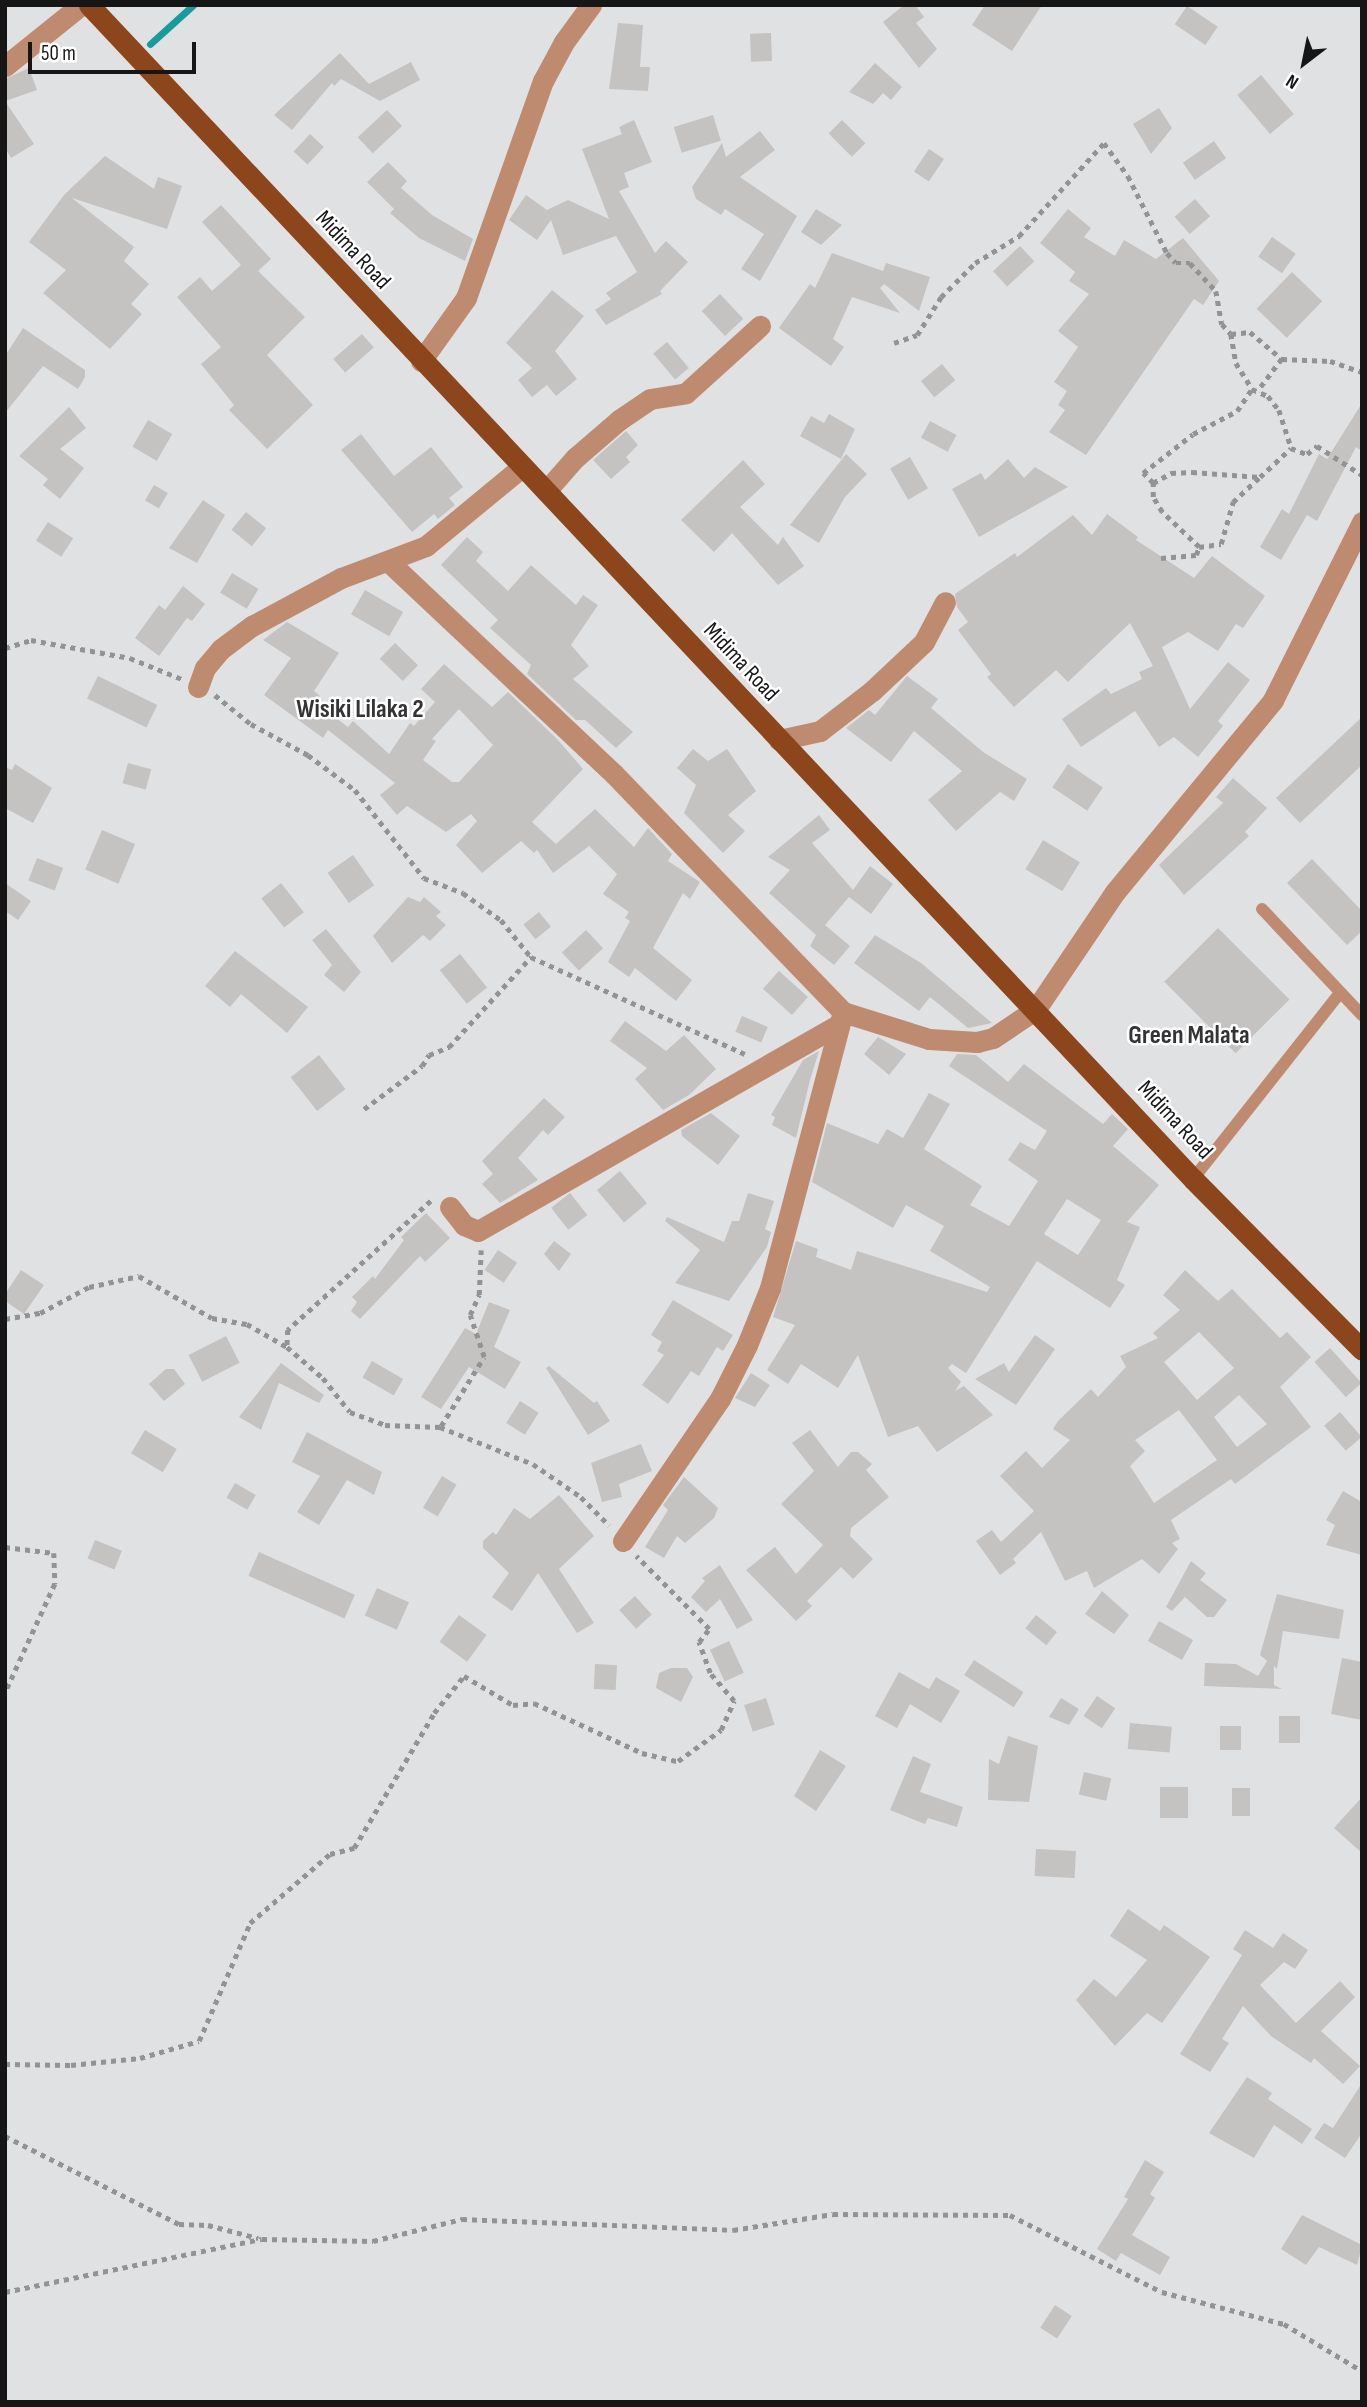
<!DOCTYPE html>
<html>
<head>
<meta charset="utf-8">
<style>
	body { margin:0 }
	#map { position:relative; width:1367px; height:2407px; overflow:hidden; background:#e0e1e3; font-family:"Sofia Sans Condensed",sans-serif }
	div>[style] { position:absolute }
	.stream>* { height:7px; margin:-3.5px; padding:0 3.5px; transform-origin:3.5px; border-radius:3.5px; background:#179c9d }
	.building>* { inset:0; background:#c5c3c1; transform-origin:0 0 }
	.path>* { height:4.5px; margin-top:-2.25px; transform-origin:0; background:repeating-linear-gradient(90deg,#929394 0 5px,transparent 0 10px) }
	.lane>* { height:12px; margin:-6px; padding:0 6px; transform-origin:6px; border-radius:6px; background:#be8b70 }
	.street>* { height:21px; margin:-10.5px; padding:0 10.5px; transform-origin:10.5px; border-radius:10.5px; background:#be8b70 }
	.primary>* { height:21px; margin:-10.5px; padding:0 10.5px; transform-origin:10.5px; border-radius:10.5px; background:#8d461b }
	span { translate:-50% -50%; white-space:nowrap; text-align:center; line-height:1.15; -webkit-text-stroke:5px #fff; paint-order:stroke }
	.street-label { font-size:23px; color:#161617 }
	.quarter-label { font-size:26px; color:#343436; font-weight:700 }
	.frame { position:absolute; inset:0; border:7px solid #161617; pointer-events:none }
	.north { position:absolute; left:1269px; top:28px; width:70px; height:70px; -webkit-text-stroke:5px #fff; paint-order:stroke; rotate:212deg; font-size:19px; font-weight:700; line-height:28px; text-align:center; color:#161617 }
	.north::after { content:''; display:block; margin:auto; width:24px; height:32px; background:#161617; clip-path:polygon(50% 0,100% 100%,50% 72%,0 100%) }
	.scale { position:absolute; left:28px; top:42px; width:168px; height:32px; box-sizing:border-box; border:4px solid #161617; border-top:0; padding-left:9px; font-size:21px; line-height:24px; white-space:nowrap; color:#161617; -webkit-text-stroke:5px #fff; paint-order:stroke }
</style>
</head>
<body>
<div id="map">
	<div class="stream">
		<i style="left:150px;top:44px;width:58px;rotate:-42.2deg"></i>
	</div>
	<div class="building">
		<i style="clip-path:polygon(904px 5px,915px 5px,924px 17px,916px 23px,937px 49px,919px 68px,883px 22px)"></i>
		<i style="clip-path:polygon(985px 5px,1042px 5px,1012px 51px,972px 25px)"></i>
		<i style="left:1187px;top:6px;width:37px;height:22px;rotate:34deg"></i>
		<i style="clip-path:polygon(618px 23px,643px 25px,640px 67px,650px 67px,648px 91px,609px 89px)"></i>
		<i style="left:771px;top:33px;width:28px;height:21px;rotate:88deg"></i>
		<i style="clip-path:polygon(340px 53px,369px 84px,411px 62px,420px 80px,380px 101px,341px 79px,334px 86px,332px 83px,292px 130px,274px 115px)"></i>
		<i style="clip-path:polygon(875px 63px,902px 87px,891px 100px,883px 93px,873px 104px,849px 92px)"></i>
		<i style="clip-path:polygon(29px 68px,37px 90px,5px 101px,34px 144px,11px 158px,5px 148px,5px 79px)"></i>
		<i style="left:1261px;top:75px;width:51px;height:31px;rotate:50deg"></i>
		<i style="clip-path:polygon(1159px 108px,1172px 128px,1151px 154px,1133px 124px)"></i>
		<i style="left:387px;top:110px;width:22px;height:40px;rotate:47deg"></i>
		<i style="left:713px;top:115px;width:27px;height:41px;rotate:73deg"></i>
		<i style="clip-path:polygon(634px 120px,652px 162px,624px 173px,629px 187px,619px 191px,655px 253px,666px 241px,688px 262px,660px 291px,662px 294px,606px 325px,595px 310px,611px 299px,606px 293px,637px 272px,616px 236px,563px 255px,551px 220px,537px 240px,509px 220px,526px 195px,547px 210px,568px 200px,609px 219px,582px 149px,622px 134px,619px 127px)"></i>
		<i style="left:842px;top:120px;width:33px;height:19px;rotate:45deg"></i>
		<i style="clip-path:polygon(760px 131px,775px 150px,740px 177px,797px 216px,760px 281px,741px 269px,764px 234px,725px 209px,721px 215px,696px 199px,692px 187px,722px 143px,726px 157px)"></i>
		<i style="left:310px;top:134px;width:19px;height:24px;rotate:43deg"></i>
		<i style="left:1214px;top:141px;width:21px;height:38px;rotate:55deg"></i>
		<i style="left:929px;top:149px;width:18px;height:27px;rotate:34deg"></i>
		<i style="clip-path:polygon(105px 156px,154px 189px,158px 177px,182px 186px,167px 229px,72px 198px,134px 247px,124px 261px,149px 284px,131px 304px,142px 314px,110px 349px,43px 293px,66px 270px,29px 242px,64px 195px)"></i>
		<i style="clip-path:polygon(388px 162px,407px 181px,401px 188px,432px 215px,473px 239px,465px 261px,419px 238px,390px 213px,394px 209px,367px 182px)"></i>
		<i style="left:1195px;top:199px;width:23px;height:27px;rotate:49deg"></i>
		<i style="clip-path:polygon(221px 205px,271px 259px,258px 271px,305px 317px,267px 355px,313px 405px,267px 449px,229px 410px,234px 405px,201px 364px,221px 347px,177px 297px,200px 277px,212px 291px,241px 265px,202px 222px)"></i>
		<i style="clip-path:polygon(816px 209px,842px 225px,821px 245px,801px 232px)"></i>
		<i style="clip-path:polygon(1068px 209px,1091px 228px,1084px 237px,1115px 256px,1124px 240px,1156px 259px,1183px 238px,1219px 281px,1203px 305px,1194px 299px,1086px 455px,1049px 432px,1065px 410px,1058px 405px,1067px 391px,1054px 382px,1078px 347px,1058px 331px,1089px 294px,1069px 281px,1075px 272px,1040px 243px)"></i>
		<i style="left:1272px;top:237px;width:29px;height:24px;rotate:35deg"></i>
		<i style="left:1020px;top:246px;width:21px;height:37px;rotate:47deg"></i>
		<i style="clip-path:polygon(832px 253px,883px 271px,886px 263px,930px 277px,919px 311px,884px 284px,880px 288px,900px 313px,852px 297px,833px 339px,844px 347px,831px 366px,779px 328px,810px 284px,815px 288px)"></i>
		<i style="left:1292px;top:272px;width:42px;height:51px;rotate:44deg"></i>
		<i style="clip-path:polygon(552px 290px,584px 316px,555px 351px,577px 379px,556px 396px,547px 385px,532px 397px,518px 380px,532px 368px,506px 343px)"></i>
		<i style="left:720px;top:294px;width:34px;height:25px;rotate:47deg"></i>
		<i style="clip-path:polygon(23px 328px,85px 370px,85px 377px,78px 389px,43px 366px,5px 413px,5px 356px)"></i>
		<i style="left:362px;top:334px;width:18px;height:38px;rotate:49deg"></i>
		<i style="left:667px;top:342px;width:34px;height:18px;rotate:50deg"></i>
		<i style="left:942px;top:364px;width:21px;height:27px;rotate:51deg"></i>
		<i style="clip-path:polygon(1362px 403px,1362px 451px,1356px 447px,1317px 521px,1307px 515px,1281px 560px,1260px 547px,1282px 509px,1289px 514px,1319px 454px,1327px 459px)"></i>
		<i style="clip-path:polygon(69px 407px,86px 428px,60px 449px,84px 468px,60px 499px,43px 485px,48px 479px,19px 456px)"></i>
		<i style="clip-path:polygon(829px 414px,855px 429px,841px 459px,800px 436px,811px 416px,824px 423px)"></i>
		<i style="left:148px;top:420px;width:28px;height:31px;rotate:30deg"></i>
		<i style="left:930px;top:421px;width:30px;height:19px;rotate:28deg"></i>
		<i style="clip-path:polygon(626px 431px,638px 445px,626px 457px,630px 462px,611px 479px,593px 460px)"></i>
		<i style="clip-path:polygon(361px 434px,394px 476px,431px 447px,463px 487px,449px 498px,455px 505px,438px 519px,434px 514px,412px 532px,341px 450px)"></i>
		<i style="clip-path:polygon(846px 454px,867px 474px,845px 497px,819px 543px,790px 525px)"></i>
		<i style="left:910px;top:457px;width:36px;height:23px;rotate:60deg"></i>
		<i style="clip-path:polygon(1008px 459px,1024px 478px,1035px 467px,1068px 487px,979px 537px,952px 489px,981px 473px,985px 480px)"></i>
		<i style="clip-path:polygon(743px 460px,765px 484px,740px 507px,778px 545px,783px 537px,804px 566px,778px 585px,732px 533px,714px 552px,681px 520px)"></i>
		<i style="left:154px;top:485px;width:16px;height:18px;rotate:30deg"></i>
		<i style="clip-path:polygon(203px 500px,225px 515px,197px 563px,169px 548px)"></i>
		<i style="left:246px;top:512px;width:26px;height:23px;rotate:39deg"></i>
		<i style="clip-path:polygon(1107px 514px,1138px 537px,1136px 540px,1194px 578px,1212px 556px,1265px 596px,1243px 628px,1236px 624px,1218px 651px,1188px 632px,1162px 647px,1190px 709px,1228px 662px,1250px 680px,1218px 721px,1223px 726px,1198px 757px,1174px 737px,1159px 747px,1135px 711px,1081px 747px,1062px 719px,1106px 688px,1111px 694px,1142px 679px,1139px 672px,1153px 666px,1130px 623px,1068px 682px,1056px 670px,1014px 707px,987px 677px,991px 674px,958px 630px,968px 622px,957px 607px,955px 594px,1015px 553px,1017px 557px,1073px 515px,1092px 535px)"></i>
		<i style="left:48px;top:522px;width:30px;height:22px;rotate:33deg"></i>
		<i style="clip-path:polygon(467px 537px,483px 552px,476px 561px,508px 591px,531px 565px,576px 605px,583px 595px,598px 605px,571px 645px,589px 666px,573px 679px,633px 732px,616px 748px,585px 720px,576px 720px,527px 674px,531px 665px,490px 628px,498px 620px,441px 565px)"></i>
		<i style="left:232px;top:573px;width:31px;height:23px;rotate:31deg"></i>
		<i style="clip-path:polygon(183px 586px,205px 604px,192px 621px,187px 618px,159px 656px,135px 638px,159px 605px,165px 610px)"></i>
		<i style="left:365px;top:590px;width:44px;height:28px;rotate:30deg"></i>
		<i style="clip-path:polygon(evenodd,287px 622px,339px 653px,314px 691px,320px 696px,316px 703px,348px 727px,353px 721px,389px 754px,410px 723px,414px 726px,435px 702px,421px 689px,444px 664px,492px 707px,508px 692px,558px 740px,583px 769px,532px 822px,556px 844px,595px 809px,634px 847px,648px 828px,672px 854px,668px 861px,700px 882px,690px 899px,683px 893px,653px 948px,692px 980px,676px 1001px,635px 968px,629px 977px,608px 962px,630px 921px,625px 918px,629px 912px,603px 894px,617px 874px,589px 846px,553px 873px,537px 850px,534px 853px,521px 841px,482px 873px,456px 845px,477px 821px,471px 814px,446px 832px,407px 806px,397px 815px,380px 795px,395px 783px,328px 730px,323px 738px,264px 695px,291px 658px,263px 640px,287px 622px,459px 709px,493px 745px,459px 782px,452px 782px,423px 760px,436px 741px,432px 739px,459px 709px)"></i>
		<i style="left:395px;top:643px;width:32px;height:22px;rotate:44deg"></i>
		<i style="left:98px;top:676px;width:66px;height:25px;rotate:26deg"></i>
		<i style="clip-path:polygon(907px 676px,938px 699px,931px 708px,983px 752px,1027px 779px,1014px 801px,1000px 792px,956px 831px,928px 800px,962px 771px,914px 731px,891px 762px,846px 728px,869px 710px,875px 715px)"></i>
		<i style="clip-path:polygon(1362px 717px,1362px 765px,1300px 823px,1276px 798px)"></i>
		<i style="clip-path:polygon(693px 749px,708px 761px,727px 749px,756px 791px,728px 815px,745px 831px,723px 853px,684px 813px,696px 785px,677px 768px)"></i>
		<i style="left:128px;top:763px;width:24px;height:21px;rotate:15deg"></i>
		<i style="clip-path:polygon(15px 764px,52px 788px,33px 823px,5px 808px,5px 767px,12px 770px)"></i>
		<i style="left:1068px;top:764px;width:42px;height:28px;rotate:34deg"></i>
		<i style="clip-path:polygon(1233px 778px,1267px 808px,1245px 832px,1249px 836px,1184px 895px,1159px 865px,1223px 803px,1216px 797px)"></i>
		<i style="clip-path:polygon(819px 815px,830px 830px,812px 843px,853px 890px,870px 866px,893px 884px,871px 914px,849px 897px,825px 925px,850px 946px,834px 965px,810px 946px,816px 935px,769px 893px,790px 870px,768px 857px)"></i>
		<i style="left:102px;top:830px;width:36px;height:43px;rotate:23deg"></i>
		<i style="left:1043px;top:840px;width:43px;height:34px;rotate:31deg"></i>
		<i style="left:353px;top:855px;width:37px;height:31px;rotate:55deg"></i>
		<i style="left:37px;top:858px;width:28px;height:24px;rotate:21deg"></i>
		<i style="clip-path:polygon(1312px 859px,1362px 911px,1362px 931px,1347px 945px,1287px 883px)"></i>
		<i style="clip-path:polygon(5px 883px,31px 901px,18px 920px,5px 911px)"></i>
		<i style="left:281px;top:883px;width:37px;height:25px;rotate:52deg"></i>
		<i style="clip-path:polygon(408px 897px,420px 902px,424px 897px,441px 912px,436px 916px,446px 925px,430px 941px,423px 935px,392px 963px,373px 936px)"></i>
		<i style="left:539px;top:912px;width:19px;height:20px;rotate:51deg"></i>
		<i style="left:1218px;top:928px;width:101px;height:76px;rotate:45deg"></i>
		<i style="clip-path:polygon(326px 929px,361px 972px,344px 992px,324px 975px,332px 965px,312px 940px)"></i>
		<i style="left:586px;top:930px;width:25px;height:33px;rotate:47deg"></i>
		<i style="clip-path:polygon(875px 935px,921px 963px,992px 1023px,968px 1028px,930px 997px,919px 1011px,854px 963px)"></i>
		<i style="clip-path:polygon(235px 951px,308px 1007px,287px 1033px,241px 994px,230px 1007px,205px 986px)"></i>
		<i style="left:460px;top:954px;width:43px;height:26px;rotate:51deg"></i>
		<i style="left:779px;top:971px;width:39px;height:24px;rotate:42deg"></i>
		<i style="left:742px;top:1016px;width:28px;height:17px;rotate:23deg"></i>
		<i style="clip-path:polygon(625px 1021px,666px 1051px,684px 1035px,716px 1069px,689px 1095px,663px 1110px,635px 1079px,647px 1068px,610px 1041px)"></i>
		<i style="clip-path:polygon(878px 1037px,906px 1054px,889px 1075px,864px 1054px)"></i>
		<i style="clip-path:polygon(819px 1051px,810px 1080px,796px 1138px,772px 1125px,775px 1117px,771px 1115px,803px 1060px)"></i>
		<i style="clip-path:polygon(evenodd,957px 1054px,976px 1055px,1008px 1082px,1024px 1064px,1103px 1124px,1112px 1114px,1128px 1129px,1113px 1146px,1159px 1185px,1127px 1222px,1140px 1227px,1117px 1280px,1125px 1285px,1110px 1308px,1037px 1261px,966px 1373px,952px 1364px,948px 1368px,961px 1382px,955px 1391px,964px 1386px,993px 1415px,937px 1452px,918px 1426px,888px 1437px,858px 1355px,838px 1388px,801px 1364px,788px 1384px,767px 1370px,795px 1325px,773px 1317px,796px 1241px,818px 1249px,816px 1257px,851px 1270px,857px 1251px,987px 1292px,990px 1287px,930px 1251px,944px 1226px,906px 1205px,893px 1228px,812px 1182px,827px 1123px,878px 1144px,887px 1129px,903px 1138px,929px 1093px,950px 1104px,924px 1149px,982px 1186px,970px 1205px,1009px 1226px,1038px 1181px,1008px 1160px,1020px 1142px,1035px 1150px,1047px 1131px,949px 1066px,957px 1054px,1067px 1199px,1101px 1220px,1078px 1255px,1044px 1234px,1067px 1199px)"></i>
		<i style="left:319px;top:1055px;width:43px;height:36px;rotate:52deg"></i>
		<i style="clip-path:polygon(544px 1098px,565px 1117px,548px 1135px,543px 1130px,518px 1158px,538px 1180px,500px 1203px,482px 1184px,493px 1174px,482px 1161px)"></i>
		<i style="clip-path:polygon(711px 1113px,740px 1136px,718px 1165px,682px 1136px,681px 1130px)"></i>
		<i style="left:620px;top:1171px;width:42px;height:30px;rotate:50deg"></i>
		<i style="left:570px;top:1193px;width:28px;height:24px;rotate:52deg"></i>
		<i style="clip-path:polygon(748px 1193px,774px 1201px,765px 1229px,771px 1232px,767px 1247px,729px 1301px,675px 1283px,700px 1250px,665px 1221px,667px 1217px,724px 1242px,732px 1221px,739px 1221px)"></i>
		<i style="clip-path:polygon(426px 1213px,450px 1238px,425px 1262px,420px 1256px,360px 1319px,351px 1311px,357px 1302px,352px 1297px,373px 1276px,375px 1279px,404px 1240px,401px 1237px)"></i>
		<i style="clip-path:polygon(554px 1241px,571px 1254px,559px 1271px,544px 1254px)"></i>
		<i style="left:498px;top:1250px;width:23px;height:24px;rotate:34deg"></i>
		<i style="clip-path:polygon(21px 1270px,44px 1285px,24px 1314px,5px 1301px,5px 1294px)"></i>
		<i style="clip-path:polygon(evenodd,1185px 1270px,1218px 1301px,1232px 1289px,1280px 1338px,1287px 1332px,1311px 1357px,1280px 1387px,1311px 1427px,1235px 1484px,1231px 1479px,1171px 1520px,1180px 1539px,1172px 1543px,1178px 1549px,1159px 1574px,1142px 1559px,1094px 1588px,1087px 1571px,1065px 1581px,1041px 1532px,1013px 1559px,1016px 1563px,1000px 1575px,976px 1541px,992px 1530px,1001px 1542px,1034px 1511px,1000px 1476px,1026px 1451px,1042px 1468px,1070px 1440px,1053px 1429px,1058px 1421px,1091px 1389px,1098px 1397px,1126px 1367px,1120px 1356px,1158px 1338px,1153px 1333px,1180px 1310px,1163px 1295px,1185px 1270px,1199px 1332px,1234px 1368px,1197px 1400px,1164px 1362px,1199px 1332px,1185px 1270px,1239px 1395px,1267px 1424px,1237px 1447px,1214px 1417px,1239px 1395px,1185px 1270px,1179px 1410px,1217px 1460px,1154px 1503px,1130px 1466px,1145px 1451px,1135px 1440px,1179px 1410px)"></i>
		<i style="clip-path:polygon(673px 1300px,733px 1335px,723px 1351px,717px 1347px,699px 1376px,691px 1371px,668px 1404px,642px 1385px,664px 1355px,657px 1351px,662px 1342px,651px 1335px)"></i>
		<i style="clip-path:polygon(489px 1302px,510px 1310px,494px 1347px,521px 1362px,505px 1389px,469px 1367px,441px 1409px,421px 1397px,465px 1328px,476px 1334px)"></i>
		<i style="clip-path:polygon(1035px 1335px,1055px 1349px,1016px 1405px,975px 1379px,1004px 1363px,1009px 1372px)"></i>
		<i style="left:226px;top:1336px;width:30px;height:42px;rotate:63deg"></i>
		<i style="left:1330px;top:1348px;width:47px;height:21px;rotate:48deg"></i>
		<i style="left:372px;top:1361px;width:36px;height:19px;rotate:30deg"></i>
		<i style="clip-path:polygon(281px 1363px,324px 1395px,319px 1403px,279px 1383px,261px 1430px,239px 1417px)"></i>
		<i style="clip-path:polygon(549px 1366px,594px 1403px,597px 1401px,610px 1421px,588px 1435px,546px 1368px)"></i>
		<i style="clip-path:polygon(166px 1369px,174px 1369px,185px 1384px,164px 1401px,149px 1384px)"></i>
		<i style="clip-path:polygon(751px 1373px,770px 1385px,755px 1407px,735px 1398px)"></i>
		<i style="left:520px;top:1401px;width:22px;height:26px;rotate:32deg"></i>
		<i style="left:1340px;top:1412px;width:33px;height:21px;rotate:49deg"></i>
		<i style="left:145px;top:1430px;width:37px;height:27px;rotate:31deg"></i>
		<i style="clip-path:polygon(810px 1430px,838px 1467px,851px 1452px,858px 1452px,872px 1464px,866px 1470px,889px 1497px,851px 1528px,850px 1536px,873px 1559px,853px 1579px,841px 1567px,807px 1601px,812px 1606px,796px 1621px,746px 1570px,775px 1547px,796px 1574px,823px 1545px,781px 1504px,814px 1471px,792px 1443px)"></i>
		<i style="clip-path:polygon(307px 1432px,382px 1472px,374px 1495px,347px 1480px,319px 1525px,297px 1512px,320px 1476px,292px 1462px)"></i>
		<i style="clip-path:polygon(641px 1444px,652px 1471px,619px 1484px,622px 1497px,602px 1502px,591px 1463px)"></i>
		<i style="left:442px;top:1476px;width:17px;height:37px;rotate:31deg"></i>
		<i style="clip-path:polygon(684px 1477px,718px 1508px,714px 1518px,685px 1543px,677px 1536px,664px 1558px,645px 1547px,668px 1510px,663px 1505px)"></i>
		<i style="left:235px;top:1483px;width:24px;height:17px;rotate:30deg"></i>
		<i style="clip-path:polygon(1343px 1491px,1362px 1502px,1362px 1555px,1326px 1545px,1335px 1525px,1326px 1520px)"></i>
		<i style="clip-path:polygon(559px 1495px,594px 1536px,559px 1569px,594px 1623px,577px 1633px,538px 1573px,512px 1611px,492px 1597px,509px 1573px,483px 1548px,483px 1541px,493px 1532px,496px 1535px,514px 1508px,530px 1519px)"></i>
		<i style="left:95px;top:1540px;width:29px;height:20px;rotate:22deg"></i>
		<i style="left:259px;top:1552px;width:105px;height:26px;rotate:24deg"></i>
		<i style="clip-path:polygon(1191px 1561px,1206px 1573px,1200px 1580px,1227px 1600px,1214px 1617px,1207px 1617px,1185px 1597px,1172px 1611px,1166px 1607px)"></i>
		<i style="clip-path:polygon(720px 1565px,753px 1620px,737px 1629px,720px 1599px,706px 1612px,691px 1597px,705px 1581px,702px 1578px)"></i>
		<i style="left:377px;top:1588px;width:35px;height:30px;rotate:24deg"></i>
		<i style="clip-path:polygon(1102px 1591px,1129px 1615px,1114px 1634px,1085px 1614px)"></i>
		<i style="clip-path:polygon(1277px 1594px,1344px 1610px,1339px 1639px,1283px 1631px,1277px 1669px,1274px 1666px,1274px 1685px,1282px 1689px,1204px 1686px,1205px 1663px,1236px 1664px,1258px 1676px,1267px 1661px,1260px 1655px)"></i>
		<i style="left:635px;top:1596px;width:25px;height:21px;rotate:48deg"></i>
		<i style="left:459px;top:1615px;width:34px;height:33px;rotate:36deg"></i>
		<i style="left:1036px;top:1615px;width:27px;height:17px;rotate:39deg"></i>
		<i style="left:1159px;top:1621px;width:39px;height:23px;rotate:29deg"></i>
		<i style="left:729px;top:1641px;width:35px;height:21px;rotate:65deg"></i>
		<i style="clip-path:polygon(1342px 1658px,1362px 1662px,1362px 1720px,1331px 1714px)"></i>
		<i style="left:974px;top:1660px;width:59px;height:18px;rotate:33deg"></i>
		<i style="left:595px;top:1664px;width:22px;height:25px;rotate:3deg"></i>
		<i style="clip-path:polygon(671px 1668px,687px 1668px,693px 1677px,681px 1702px,656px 1688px,659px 1673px)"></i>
		<i style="clip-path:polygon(899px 1672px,929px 1689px,936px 1677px,960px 1691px,941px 1723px,910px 1704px,897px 1728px,875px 1716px)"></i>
		<i style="left:1097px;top:1696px;width:22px;height:24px;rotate:34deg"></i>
		<i style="left:766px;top:1698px;width:28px;height:23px;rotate:72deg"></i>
		<i style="clip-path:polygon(1061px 1698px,1079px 1709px,1069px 1725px,1049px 1717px)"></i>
		<i style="left:1279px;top:1716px;width:21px;height:27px"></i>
		<i style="left:1130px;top:1723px;width:42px;height:26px;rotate:5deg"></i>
		<i style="left:1220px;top:1726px;width:21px;height:24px"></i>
		<i style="clip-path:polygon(1008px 1736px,1038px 1746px,1029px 1802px,988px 1800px,989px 1759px,999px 1764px)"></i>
		<i style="clip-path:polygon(820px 1750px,846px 1766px,816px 1811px,794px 1796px)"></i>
		<i style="clip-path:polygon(913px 1756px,931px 1764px,920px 1792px,963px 1807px,957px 1827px,928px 1818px,925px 1824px,890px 1810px)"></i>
		<i style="left:1084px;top:1772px;width:28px;height:23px;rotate:13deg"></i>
		<i style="left:1160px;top:1787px;width:28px;height:31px"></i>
		<i style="left:1232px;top:1788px;width:18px;height:28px"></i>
		<i style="clip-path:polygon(1362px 1797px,1362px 1853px,1334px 1828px)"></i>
		<i style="left:1036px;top:1849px;width:40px;height:27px;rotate:3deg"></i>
		<i style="clip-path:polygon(1128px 1909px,1160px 1931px,1164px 1925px,1210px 1957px,1162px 2023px,1147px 2013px,1115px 2046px,1076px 2000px,1094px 1979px,1116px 1997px,1147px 1960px,1110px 1936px)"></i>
		<i style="clip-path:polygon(1245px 1930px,1273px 1948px,1283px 1933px,1308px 1950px,1295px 1969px,1284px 1962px,1260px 1985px,1296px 2023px,1340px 1981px,1355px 1997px,1321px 2031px,1360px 2066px,1343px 2084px,1314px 2058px,1311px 2063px,1271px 2036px,1243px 2006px,1222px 2039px,1229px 2043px,1210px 2072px,1180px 2054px,1242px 1955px,1233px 1949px)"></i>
		<i style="clip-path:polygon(1247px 2077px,1272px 2093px,1268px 2099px,1312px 2129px,1302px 2144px,1274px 2125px,1254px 2158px,1209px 2133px)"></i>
		<i style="clip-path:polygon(1362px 2083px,1362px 2133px,1345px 2158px,1314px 2138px,1324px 2123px,1333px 2128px)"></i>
		<i style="clip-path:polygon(1145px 2160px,1164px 2172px,1150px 2194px,1155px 2198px,1132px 2235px,1170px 2257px,1160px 2275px,1121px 2253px,1116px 2261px,1097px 2249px,1128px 2199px,1124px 2197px)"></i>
		<i style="clip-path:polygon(1302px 2215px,1362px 2245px,1357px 2265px,1319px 2247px,1306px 2265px,1281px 2249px)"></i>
		<i style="left:1055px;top:2305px;width:20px;height:27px;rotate:33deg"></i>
	</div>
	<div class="path">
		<i style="left:1231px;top:334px;width:29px;rotate:80deg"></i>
		<i style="left:1236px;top:363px;width:31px;rotate:58deg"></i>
		<i style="left:894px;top:343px;width:24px;rotate:-19deg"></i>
		<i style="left:917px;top:335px;width:45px;rotate:-57.7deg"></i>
		<i style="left:941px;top:297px;width:48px;rotate:-45deg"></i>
		<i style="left:975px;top:263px;width:52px;rotate:-31.5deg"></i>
		<i style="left:1019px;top:236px;width:126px;rotate:-47.6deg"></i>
		<i style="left:1104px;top:143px;width:41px;rotate:54deg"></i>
		<i style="left:1128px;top:176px;width:86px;rotate:63.1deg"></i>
		<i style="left:1167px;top:253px;width:13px;rotate:48deg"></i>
		<i style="left:1176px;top:263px;width:14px"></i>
		<i style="left:1190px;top:263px;width:38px;rotate:47deg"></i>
		<i style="left:1216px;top:291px;width:34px;rotate:80deg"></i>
		<i style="left:1222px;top:324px;width:13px;rotate:48deg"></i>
		<i style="left:1231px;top:334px;width:19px;rotate:-6deg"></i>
		<i style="left:1250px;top:332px;width:42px;rotate:40.2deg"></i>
		<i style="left:1282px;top:359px;width:40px;rotate:127deg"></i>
		<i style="left:1282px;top:359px;width:48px;rotate:2.4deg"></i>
		<i style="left:1330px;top:361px;width:34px;rotate:19deg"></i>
		<i style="left:1153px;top:483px;width:21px;rotate:-29deg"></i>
		<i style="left:1171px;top:473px;width:21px;rotate:-3deg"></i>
		<i style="left:1192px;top:472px;width:68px;rotate:4.2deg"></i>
		<i style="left:1260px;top:477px;width:42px;rotate:-43.1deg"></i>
		<i style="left:1291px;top:448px;width:17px;rotate:21deg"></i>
		<i style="left:1307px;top:454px;width:13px;rotate:-39deg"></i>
		<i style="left:1317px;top:446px;width:54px;rotate:32.8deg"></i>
		<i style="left:1199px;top:547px;width:22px;rotate:-8deg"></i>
		<i style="left:1221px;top:544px;width:44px;rotate:-74.1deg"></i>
		<i style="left:1233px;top:502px;width:37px;rotate:-43deg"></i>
		<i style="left:1161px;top:558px;width:35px;rotate:-5deg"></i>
		<i style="left:1196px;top:555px;width:9px;rotate:-69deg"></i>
		<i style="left:1199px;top:547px;width:51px;rotate:-136.6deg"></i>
		<i style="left:1162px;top:512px;width:17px;rotate:-121deg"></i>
		<i style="left:1153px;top:497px;width:14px;rotate:-90deg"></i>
		<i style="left:1153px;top:483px;width:14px;rotate:-135deg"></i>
		<i style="left:1143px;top:473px;width:63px;rotate:-38deg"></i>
		<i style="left:1193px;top:434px;width:50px;rotate:-27.6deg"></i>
		<i style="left:1237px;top:411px;width:27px;rotate:-56deg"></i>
		<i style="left:1252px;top:389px;width:17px;rotate:24deg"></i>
		<i style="left:1268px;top:396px;width:18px;rotate:52deg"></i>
		<i style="left:1279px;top:410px;width:40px;rotate:72deg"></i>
		<i style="left:5px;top:648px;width:27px;rotate:-17deg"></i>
		<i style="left:31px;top:640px;width:101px;rotate:10.3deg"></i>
		<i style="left:130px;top:658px;width:56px;rotate:22deg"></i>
		<i style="left:215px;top:695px;width:46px;rotate:38.9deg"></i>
		<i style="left:251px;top:724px;width:65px;rotate:28.5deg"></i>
		<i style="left:308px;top:755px;width:59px;rotate:36.7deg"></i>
		<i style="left:355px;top:790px;width:112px;rotate:51.9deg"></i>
		<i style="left:424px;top:878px;width:42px;rotate:21deg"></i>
		<i style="left:463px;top:893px;width:47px;rotate:35.4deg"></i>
		<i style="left:501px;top:920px;width:48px;rotate:51deg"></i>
		<i style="left:531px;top:957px;width:235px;rotate:24.4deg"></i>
		<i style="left:364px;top:1109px;width:72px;rotate:-36.6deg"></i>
		<i style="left:422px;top:1066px;width:13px;rotate:-58deg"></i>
		<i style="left:429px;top:1055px;width:22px;rotate:-22deg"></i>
		<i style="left:449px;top:1047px;width:122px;rotate:-47.7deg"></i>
		<i style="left:431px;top:1201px;width:193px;rotate:137.9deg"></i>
		<i style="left:288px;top:1330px;width:17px;rotate:93deg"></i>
		<i style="left:287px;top:1347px;width:48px;rotate:40.7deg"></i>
		<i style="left:323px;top:1378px;width:43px;rotate:51.5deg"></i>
		<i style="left:350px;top:1412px;width:37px;rotate:20deg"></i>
		<i style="left:385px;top:1425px;width:55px;rotate:2.1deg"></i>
		<i style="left:440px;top:1427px;width:100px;rotate:21.7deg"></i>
		<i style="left:533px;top:1464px;width:58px;rotate:34.5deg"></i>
		<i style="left:581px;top:1497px;width:40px;rotate:45deg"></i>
		<i style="left:5px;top:1319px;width:36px;rotate:-10deg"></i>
		<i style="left:40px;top:1313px;width:55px;rotate:-28deg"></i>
		<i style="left:89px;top:1287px;width:51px;rotate:-12.4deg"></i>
		<i style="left:139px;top:1276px;width:84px;rotate:29.9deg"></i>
		<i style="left:212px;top:1318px;width:36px;rotate:10deg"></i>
		<i style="left:247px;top:1324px;width:46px;rotate:29.9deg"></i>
		<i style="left:441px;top:1426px;width:81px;rotate:-58.1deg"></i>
		<i style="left:484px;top:1357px;width:44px;rotate:-108.4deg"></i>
		<i style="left:470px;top:1315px;width:22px;rotate:-66deg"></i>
		<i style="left:479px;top:1295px;width:45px;rotate:-87.5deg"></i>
		<i style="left:5px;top:1547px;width:49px;rotate:7deg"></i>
		<i style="left:54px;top:1553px;width:31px;rotate:88deg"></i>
		<i style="left:55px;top:1584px;width:120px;rotate:114.6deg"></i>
		<i style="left:5px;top:2064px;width:66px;rotate:0.9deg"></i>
		<i style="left:71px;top:2065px;width:69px;rotate:-5.8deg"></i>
		<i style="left:140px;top:2058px;width:61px;rotate:-16.1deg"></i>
		<i style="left:199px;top:2041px;width:129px;rotate:-66.6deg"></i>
		<i style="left:250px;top:1923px;width:106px;rotate:-40.8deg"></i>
		<i style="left:330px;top:1854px;width:25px;rotate:-14deg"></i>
		<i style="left:354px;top:1848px;width:157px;rotate:-59.3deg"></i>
		<i style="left:434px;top:1713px;width:48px;rotate:-51deg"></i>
		<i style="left:464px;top:1676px;width:57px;rotate:30.6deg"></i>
		<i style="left:513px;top:1705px;width:21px;rotate:-5deg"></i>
		<i style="left:534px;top:1703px;width:119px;rotate:24.8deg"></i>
		<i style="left:642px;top:1753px;width:37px;rotate:13deg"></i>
		<i style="left:678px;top:1761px;width:53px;rotate:-35.8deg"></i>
		<i style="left:721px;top:1730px;width:32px;rotate:-66deg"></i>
		<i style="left:734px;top:1701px;width:37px;rotate:-131deg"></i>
		<i style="left:710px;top:1673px;width:33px;rotate:-110deg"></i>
		<i style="left:699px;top:1642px;width:16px;rotate:-52deg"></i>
		<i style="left:709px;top:1629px;width:103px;rotate:-135deg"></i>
		<i style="left:5px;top:2136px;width:195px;rotate:26.8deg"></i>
		<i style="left:179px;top:2224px;width:29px;rotate:2deg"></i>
		<i style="left:208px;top:2225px;width:52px;rotate:14.6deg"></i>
		<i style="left:5px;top:2292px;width:262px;rotate:-11.7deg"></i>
		<i style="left:262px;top:2239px;width:111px;rotate:1deg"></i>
		<i style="left:373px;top:2241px;width:92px;rotate:-13.9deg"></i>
		<i style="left:462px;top:2219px;width:271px;rotate:2.3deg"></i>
		<i style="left:733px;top:2230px;width:101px;rotate:-9.1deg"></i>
		<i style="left:833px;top:2214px;width:177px;rotate:0.3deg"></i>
		<i style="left:1010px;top:2215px;width:170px;rotate:26.9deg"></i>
		<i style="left:1162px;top:2292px;width:126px;rotate:14.7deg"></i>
		<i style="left:1284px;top:2324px;width:91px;rotate:31.1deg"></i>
	</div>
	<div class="lane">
		<i style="left:1262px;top:909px;width:146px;rotate:46.7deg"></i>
		<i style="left:1193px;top:1179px;width:237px;rotate:-51.7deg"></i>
	</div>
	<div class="street">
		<i style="left:5px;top:66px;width:97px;rotate:-38.8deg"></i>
		<i style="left:421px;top:361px;width:77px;rotate:-54.5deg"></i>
		<i style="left:466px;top:298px;width:230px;rotate:-70.5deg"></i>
		<i style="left:543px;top:81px;width:44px;rotate:-61.7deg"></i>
		<i style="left:564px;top:42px;width:46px;rotate:-53.9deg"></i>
		<i style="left:546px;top:491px;width:44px;rotate:-48.7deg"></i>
		<i style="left:575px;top:458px;width:58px;rotate:-40.8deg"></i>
		<i style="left:619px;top:420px;width:37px;rotate:-34deg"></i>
		<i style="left:650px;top:399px;width:36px;rotate:-9deg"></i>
		<i style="left:686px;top:393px;width:100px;rotate:-42.2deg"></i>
		<i style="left:390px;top:563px;width:308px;rotate:43.3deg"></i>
		<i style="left:614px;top:774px;width:330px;rotate:46.1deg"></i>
		<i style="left:843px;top:1012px;width:90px;rotate:17.4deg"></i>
		<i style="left:929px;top:1039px;width:48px;rotate:3.6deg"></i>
		<i style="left:977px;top:1042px;width:16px;rotate:-14deg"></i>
		<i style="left:993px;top:1038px;width:52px;rotate:-34deg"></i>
		<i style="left:1036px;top:1009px;width:141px;rotate:-56deg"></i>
		<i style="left:1115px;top:892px;width:249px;rotate:-50.5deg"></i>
		<i style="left:1273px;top:700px;width:199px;rotate:-63.4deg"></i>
		<i style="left:198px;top:687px;width:20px;rotate:-70deg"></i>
		<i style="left:205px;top:668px;width:25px;rotate:-50deg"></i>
		<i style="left:221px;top:649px;width:39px;rotate:-37deg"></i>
		<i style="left:252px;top:626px;width:101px;rotate:-28.3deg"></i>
		<i style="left:341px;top:578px;width:91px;rotate:-20.6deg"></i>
		<i style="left:426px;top:546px;width:124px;rotate:-39.5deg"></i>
		<i style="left:779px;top:740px;width:42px;rotate:-12.4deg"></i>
		<i style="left:820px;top:731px;width:66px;rotate:-37.6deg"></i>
		<i style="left:872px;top:691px;width:71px;rotate:-43.3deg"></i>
		<i style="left:924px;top:642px;width:45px;rotate:-62.3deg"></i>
		<i style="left:450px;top:1207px;width:23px;rotate:52deg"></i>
		<i style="left:464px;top:1225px;width:15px;rotate:23deg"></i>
		<i style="left:478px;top:1231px;width:413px;rotate:-29.8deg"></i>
		<i style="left:623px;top:1541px;width:172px;rotate:-55.7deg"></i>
		<i style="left:720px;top:1399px;width:60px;rotate:-63.4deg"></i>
		<i style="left:747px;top:1345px;width:61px;rotate:-68deg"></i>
		<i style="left:770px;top:1288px;width:285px;rotate:-75.2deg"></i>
	</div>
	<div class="primary">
		<i style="left:89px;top:5px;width:1612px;rotate:46.76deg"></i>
		<i style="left:1193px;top:1179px;width:240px;rotate:45.3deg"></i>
	</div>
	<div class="street-label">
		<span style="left:353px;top:250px;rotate:47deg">Midima Road</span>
		<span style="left:741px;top:662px;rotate:47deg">Midima Road</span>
		<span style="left:1175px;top:1120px;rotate:47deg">Midima Road</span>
	</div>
	<div class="quarter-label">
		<span style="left:360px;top:710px">Wisiki Lilaka 2</span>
		<span style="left:1189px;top:1036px">Green Malata</span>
	</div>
	<div class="frame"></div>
	<div class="north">N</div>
	<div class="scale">50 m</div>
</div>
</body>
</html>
